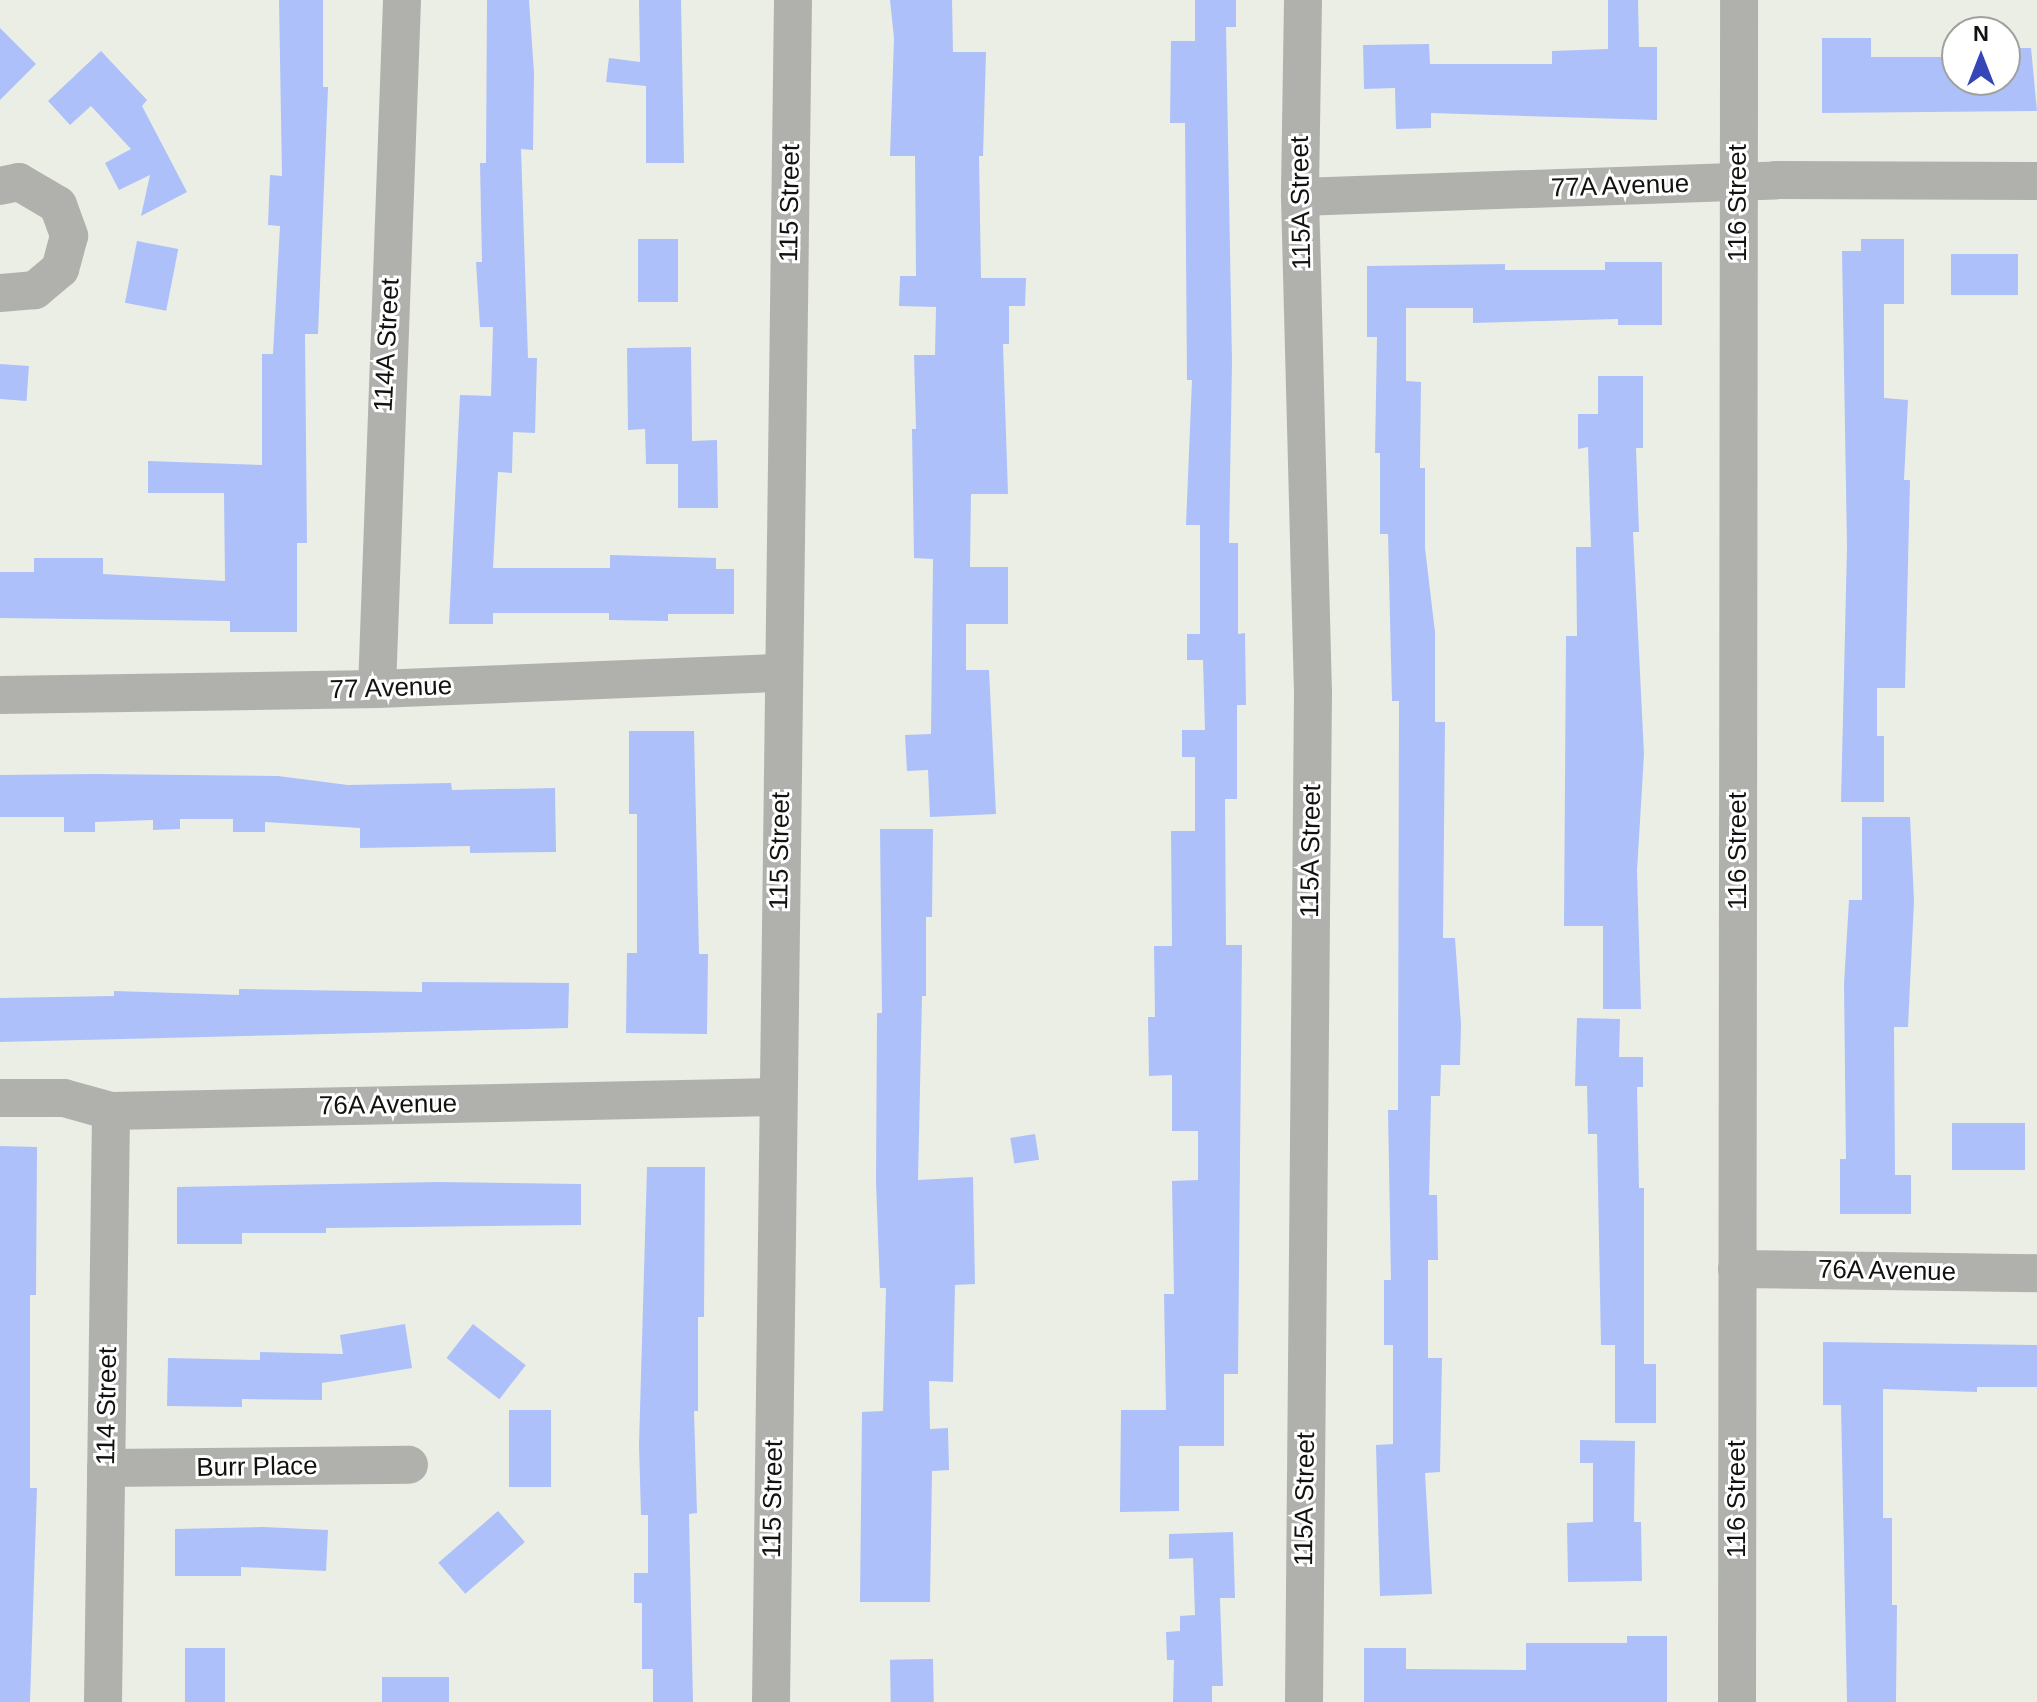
<!DOCTYPE html>
<html>
<head>
<meta charset="utf-8">
<style>
	body { margin:0 }
	#map { position:relative; width:2037px; height:1702px; overflow:hidden; background:#ebeee5; font-family:Helvetica,sans-serif }
	div>[style] { position:absolute }
	.building>* { inset:0; background:#adc0fa; transform-origin:0 0 }
	.minor>* { height:38px; margin:-19px; padding:0 19px; transform-origin:19px; border-radius:19px; background:#b0b1ad }
	span { translate:-50% -50%; white-space:nowrap; text-align:center; line-height:1.15; -webkit-text-stroke:6px #fff; paint-order:stroke }
	.street-label { font-size:26px; color:#121310 }
	.north { position:absolute; left:1941px; top:16px; width:80px; height:80px; box-sizing:border-box; background:#fff; border:2px solid #a0a19f; border-radius:50%; rotate:0deg; font-size:22px; font-weight:700; line-height:32px; text-align:center; color:#121310 }
	.north::after { content:''; display:block; margin:auto; width:28px; height:36px; background:#3546b8; clip-path:polygon(50% 0,100% 100%,50% 72%,0 100%) }
</style>
</head>
<body>
<div id="map">
	<div class="building">
		<i style="clip-path:polygon(279px 0,323px 0,323px 87px,328px 87px,318px 334px,305px 334px,307px 543px,297px 543px,297px 632px,230px 632px,230px 621px,0 618px,0 572px,34px 572px,34px 558px,103px 558px,103px 574px,225px 581px,224px 493px,148px 493px,148px 461px,262px 465px,262px 354px,273px 354px,280px 226px,268px 225px,270px 175px,282px 176px)"></i>
		<i style="clip-path:polygon(487px 0,529px 0,534px 73px,533px 150px,521px 149px,528px 358px,537px 358px,535px 433px,513px 432px,512px 473px,498px 472px,493px 568px,610px 568px,610px 555px,716px 558px,716px 569px,734px 569px,734px 614px,668px 614px,668px 621px,609px 620px,609px 613px,493px 613px,493px 624px,449px 624px,460px 395px,491px 396px,493px 327px,480px 327px,476px 262px,482px 262px,480px 163px,486px 163px)"></i>
		<i style="clip-path:polygon(639px 0,681px 0,684px 163px,646px 163px,646px 86px,606px 82px,609px 58px,640px 62px)"></i>
		<i style="clip-path:polygon(890px 0,952px 0,953px 52px,986px 52px,983px 156px,979px 156px,981px 278px,1026px 278px,1025px 306px,1009px 306px,1009px 344px,1003px 344px,1008px 494px,971px 494px,970px 567px,1008px 567px,1008px 624px,966px 624px,966px 670px,989px 670px,996px 814px,930px 817px,928px 770px,907px 771px,905px 735px,931px 734px,933px 559px,914px 558px,912px 429px,916px 429px,914px 355px,935px 355px,936px 307px,899px 306px,900px 276px,916px 276px,915px 156px,890px 156px,894px 38px)"></i>
		<i style="clip-path:polygon(1195px 0,1236px 0,1236px 27px,1226px 27px,1232px 361px,1229px 543px,1238px 543px,1238px 634px,1245px 633px,1246px 705px,1237px 705px,1237px 799px,1225px 799px,1226px 945px,1242px 945px,1238px 1374px,1224px 1374px,1224px 1446px,1179px 1446px,1179px 1511px,1120px 1512px,1121px 1410px,1166px 1410px,1164px 1294px,1174px 1294px,1172px 1181px,1198px 1180px,1198px 1131px,1172px 1131px,1172px 1075px,1149px 1076px,1148px 1017px,1155px 1017px,1154px 946px,1172px 946px,1171px 831px,1195px 831px,1195px 757px,1182px 757px,1182px 730px,1205px 730px,1203px 660px,1187px 660px,1187px 634px,1200px 634px,1200px 525px,1186px 525px,1192px 380px,1187px 380px,1185px 123px,1170px 123px,1171px 41px,1195px 41px)"></i>
		<i style="clip-path:polygon(1608px 0,1638px 0,1639px 47px,1657px 47px,1657px 120px,1431px 113px,1431px 128px,1396px 129px,1395px 88px,1364px 89px,1363px 45px,1429px 44px,1430px 64px,1552px 64px,1552px 51px,1608px 49px)"></i>
		<i style="clip-path:polygon(0 28px,36px 64px,0 100px)"></i>
		<i style="clip-path:polygon(1822px 38px,1871px 38px,1871px 57px,1957px 57px,1957px 80px,2005px 80px,2005px 48px,2031px 48px,2037px 111px,1822px 113px)"></i>
		<i style="clip-path:polygon(101px 51px,147px 100px,142px 106px,187px 192px,141px 216px,150px 175px,119px 190px,105px 163px,131px 149px,91px 106px,70px 125px,48px 101px)"></i>
		<i style="left:638px;top:239px;width:40px;height:63px"></i>
		<i style="clip-path:polygon(1861px 239px,1904px 239px,1904px 304px,1884px 304px,1884px 398px,1908px 400px,1904px 480px,1910px 480px,1905px 688px,1877px 688px,1877px 736px,1884px 736px,1884px 802px,1841px 802px,1847px 547px,1842px 251px,1861px 251px)"></i>
		<i style="left:137px;top:241px;width:42px;height:63px;rotate:11deg"></i>
		<i style="left:1951px;top:254px;width:67px;height:41px"></i>
		<i style="clip-path:polygon(1605px 262px,1662px 262px,1662px 325px,1618px 325px,1618px 319px,1473px 323px,1473px 308px,1406px 308px,1406px 381px,1421px 382px,1420px 468px,1425px 468px,1425px 548px,1435px 632px,1435px 722px,1445px 722px,1443px 938px,1455px 938px,1461px 1024px,1460px 1065px,1441px 1065px,1440px 1096px,1431px 1096px,1429px 1195px,1437px 1195px,1438px 1260px,1428px 1260px,1428px 1358px,1442px 1358px,1440px 1472px,1425px 1473px,1432px 1594px,1380px 1596px,1376px 1445px,1393px 1444px,1393px 1345px,1384px 1345px,1384px 1280px,1391px 1280px,1388px 1110px,1398px 1110px,1399px 701px,1392px 701px,1388px 534px,1380px 534px,1380px 453px,1375px 453px,1377px 337px,1367px 337px,1367px 266px,1505px 264px,1505px 270px,1605px 270px)"></i>
		<i style="clip-path:polygon(691px 347px,692px 441px,717px 440px,718px 508px,678px 508px,678px 464px,646px 464px,645px 429px,628px 430px,627px 348px)"></i>
		<i style="left:0;top:364px;width:29px;height:35px;rotate:4deg"></i>
		<i style="clip-path:polygon(1598px 376px,1643px 376px,1643px 448px,1636px 448px,1639px 532px,1633px 532px,1644px 754px,1637px 871px,1641px 1009px,1603px 1009px,1603px 926px,1564px 926px,1566px 636px,1577px 636px,1576px 547px,1591px 547px,1588px 447px,1578px 449px,1578px 414px,1598px 414px)"></i>
		<i style="clip-path:polygon(629px 731px,694px 731px,699px 954px,708px 954px,707px 1034px,626px 1033px,627px 953px,637px 953px,637px 814px,629px 814px)"></i>
		<i style="clip-path:polygon(95px 774px,278px 776px,348px 785px,451px 783px,452px 790px,555px 788px,556px 852px,470px 853px,470px 846px,360px 848px,360px 828px,265px 822px,265px 832px,233px 832px,233px 819px,180px 819px,180px 829px,153px 830px,153px 820px,95px 822px,95px 832px,64px 832px,64px 817px,0 817px,0 775px)"></i>
		<i style="clip-path:polygon(1862px 817px,1910px 817px,1914px 901px,1908px 1027px,1894px 1027px,1895px 1175px,1911px 1175px,1911px 1214px,1840px 1214px,1840px 1159px,1846px 1159px,1844px 984px,1849px 900px,1862px 900px)"></i>
		<i style="clip-path:polygon(880px 829px,933px 829px,932px 917px,926px 917px,926px 996px,922px 996px,918px 1180px,973px 1177px,975px 1284px,955px 1285px,953px 1382px,929px 1381px,930px 1429px,948px 1428px,949px 1470px,932px 1471px,930px 1602px,860px 1602px,862px 1412px,883px 1411px,886px 1288px,880px 1288px,876px 1182px,877px 1013px,882px 1013px)"></i>
		<i style="clip-path:polygon(422px 982px,569px 983px,568px 1028px,0 1042px,0 998px,114px 996px,114px 991px,239px 995px,239px 989px,422px 992px)"></i>
		<i style="clip-path:polygon(1577px 1018px,1620px 1019px,1619px 1057px,1643px 1057px,1643px 1087px,1637px 1087px,1639px 1188px,1644px 1188px,1644px 1364px,1656px 1364px,1656px 1423px,1615px 1423px,1615px 1345px,1601px 1345px,1597px 1134px,1588px 1134px,1587px 1086px,1575px 1086px)"></i>
		<i style="left:1952px;top:1123px;width:73px;height:47px"></i>
		<i style="left:1035px;top:1134px;width:26px;height:25px;rotate:81deg"></i>
		<i style="clip-path:polygon(0 1146px,37px 1147px,36px 1295px,30px 1295px,30px 1488px,37px 1488px,30px 1702px,0 1702px)"></i>
		<i style="clip-path:polygon(647px 1167px,705px 1167px,704px 1317px,698px 1317px,698px 1411px,694px 1411px,697px 1513px,689px 1514px,693px 1702px,653px 1702px,653px 1669px,642px 1669px,642px 1603px,634px 1603px,634px 1573px,648px 1573px,648px 1515px,641px 1515px,639px 1445px)"></i>
		<i style="clip-path:polygon(439px 1182px,581px 1184px,581px 1225px,326px 1228px,326px 1233px,242px 1233px,242px 1244px,177px 1244px,177px 1187px)"></i>
		<i style="clip-path:polygon(405px 1324px,412px 1368px,322px 1383px,322px 1400px,242px 1399px,242px 1407px,167px 1406px,168px 1358px,260px 1360px,260px 1352px,343px 1354px,340px 1335px)"></i>
		<i style="left:473px;top:1324px;width:67px;height:43px;rotate:38deg"></i>
		<i style="clip-path:polygon(1823px 1342px,2037px 1345px,2037px 1387px,1977px 1387px,1977px 1392px,1883px 1389px,1883px 1518px,1892px 1518px,1892px 1605px,1897px 1605px,1896px 1702px,1847px 1702px,1841px 1405px,1823px 1405px)"></i>
		<i style="left:509px;top:1410px;width:42px;height:77px"></i>
		<i style="clip-path:polygon(1580px 1440px,1635px 1441px,1634px 1522px,1641px 1522px,1642px 1581px,1568px 1582px,1567px 1523px,1593px 1522px,1593px 1463px,1580px 1463px)"></i>
		<i style="left:498px;top:1511px;width:41px;height:79px;rotate:49deg"></i>
		<i style="clip-path:polygon(263px 1527px,328px 1530px,326px 1571px,241px 1567px,241px 1576px,175px 1576px,175px 1529px)"></i>
		<i style="clip-path:polygon(1233px 1532px,1235px 1598px,1220px 1598px,1223px 1686px,1212px 1686px,1212px 1702px,1173px 1702px,1174px 1660px,1167px 1660px,1166px 1632px,1180px 1631px,1180px 1616px,1195px 1615px,1193px 1558px,1169px 1559px,1169px 1534px)"></i>
		<i style="clip-path:polygon(1627px 1636px,1667px 1636px,1667px 1702px,1364px 1702px,1364px 1648px,1406px 1648px,1406px 1669px,1526px 1670px,1526px 1643px,1627px 1643px)"></i>
		<i style="left:185px;top:1648px;width:40px;height:54px"></i>
		<i style="left:933px;top:1659px;width:43px;height:43px;rotate:89deg"></i>
		<i style="left:382px;top:1677px;width:67px;height:25px"></i>
	</div>
	<div class="minor">
		<i style="left:1303px;top:0;width:197px;rotate:90.9deg"></i>
		<i style="left:1300px;top:197px;width:494px;rotate:88.5deg"></i>
		<i style="left:1313px;top:691px;width:1011px;rotate:90.51deg"></i>
		<i style="left:0;top:186px;width:19px;rotate:-12deg"></i>
		<i style="left:19px;top:182px;width:45px;rotate:30.5deg"></i>
		<i style="left:58px;top:205px;width:33px;rotate:70deg"></i>
		<i style="left:69px;top:236px;width:34px;rotate:105deg"></i>
		<i style="left:60px;top:269px;width:33px;rotate:140deg"></i>
		<i style="left:35px;top:290px;width:35px;rotate:175deg"></i>
		<i style="left:1300px;top:197px;width:476px;rotate:-2deg"></i>
		<i style="left:1776px;top:180px;width:261px;rotate:0.2deg"></i>
		<i style="left:377px;top:689px;width:689px;rotate:-87.92deg"></i>
		<i style="left:0;top:695px;width:377px;rotate:-0.9deg"></i>
		<i style="left:377px;top:689px;width:405px;rotate:-2.3deg"></i>
		<i style="left:0;top:1098px;width:64px"></i>
		<i style="left:64px;top:1098px;width:49px;rotate:15.5deg"></i>
		<i style="left:111px;top:1111px;width:667px;rotate:-1.2deg"></i>
		<i style="left:1737px;top:1269px;width:300px;rotate:0.8deg"></i>
		<i style="left:106px;top:1468px;width:303px;rotate:-0.6deg"></i>
		<i style="left:103px;top:1702px;width:591px;rotate:-89.22deg"></i>
		<i style="left:771px;top:1702px;width:1702px;rotate:-89.26deg"></i>
		<i style="left:1737px;top:1702px;width:1702px;rotate:-89.93deg"></i>
	</div>
	<div class="street-label">
		<span style="left:1620px;top:186px;rotate:-2deg">77A Avenue</span>
		<span style="left:790px;top:203px;rotate:-89deg">115 Street</span>
		<span style="left:1301px;top:203px;rotate:-91deg">115A Street</span>
		<span style="left:1738px;top:203px;rotate:-90deg">116 Street</span>
		<span style="left:387px;top:345px;rotate:-87deg">114A Street</span>
		<span style="left:391px;top:688px;rotate:-2deg">77 Avenue</span>
		<span style="left:780px;top:851px;rotate:-89deg">115 Street</span>
		<span style="left:1311px;top:851px;rotate:-89deg">115A Street</span>
		<span style="left:1738px;top:851px;rotate:-90deg">116 Street</span>
		<span style="left:388px;top:1105px;rotate:-1deg">76A Avenue</span>
		<span style="left:1887px;top:1271px;rotate:1deg">76A Avenue</span>
		<span style="left:107px;top:1406px;rotate:-89deg">114 Street</span>
		<span style="left:257px;top:1467px;rotate:-1deg">Burr Place</span>
		<span style="left:773px;top:1499px;rotate:-89deg">115 Street</span>
		<span style="left:1305px;top:1499px;rotate:-89deg">115A Street</span>
		<span style="left:1737px;top:1499px;rotate:-90deg">116 Street</span>
	</div>
	<div class="north">N</div>
</div>
</body>
</html>
